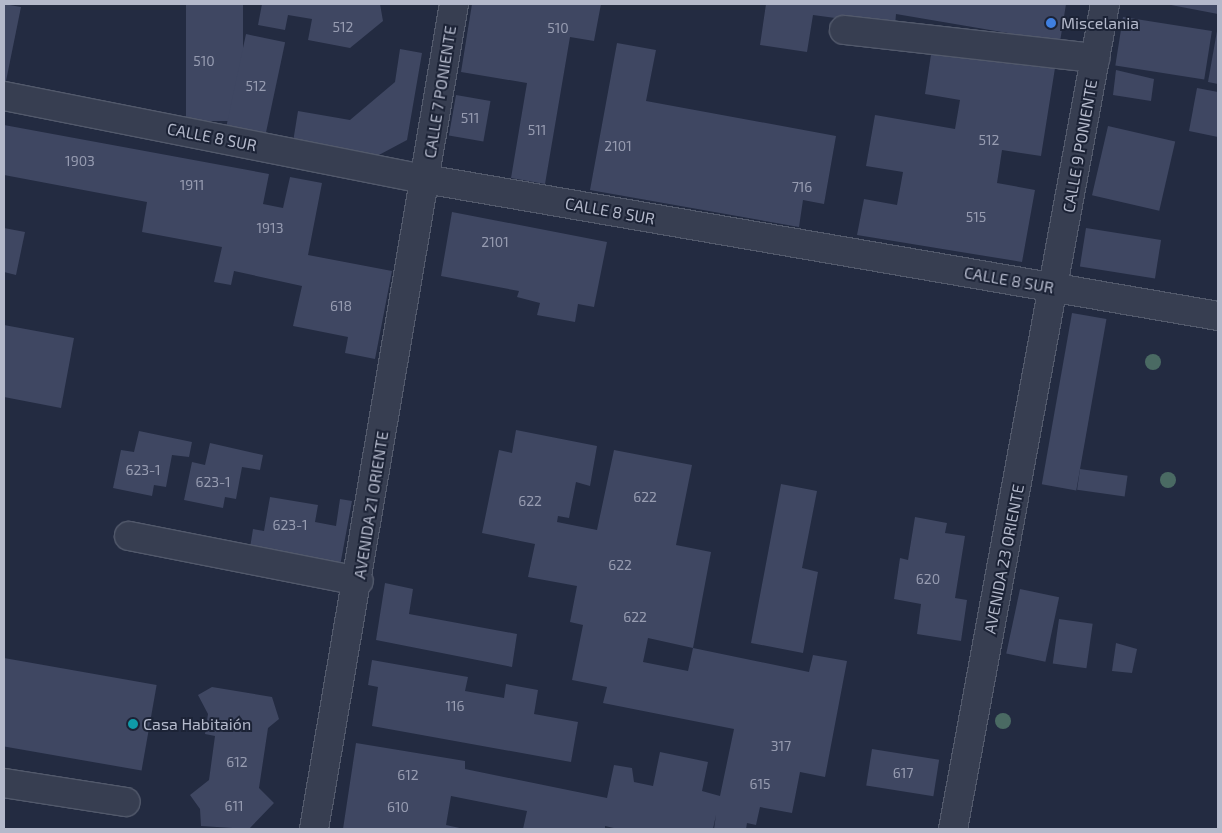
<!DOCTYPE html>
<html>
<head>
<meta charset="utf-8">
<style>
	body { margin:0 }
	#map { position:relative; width:1222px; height:833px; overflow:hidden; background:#232b41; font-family:"Exo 2",sans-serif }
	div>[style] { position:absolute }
	.building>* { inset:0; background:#3f4762; transform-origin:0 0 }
	.roads { filter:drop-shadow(1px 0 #52596b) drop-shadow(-1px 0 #52596b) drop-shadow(0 1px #52596b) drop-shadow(0 -1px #52596b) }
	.street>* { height:28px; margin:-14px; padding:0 14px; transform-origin:14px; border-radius:14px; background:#373e51 }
	.trees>* { width:16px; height:16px; margin:-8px; border-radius:50%; background:#4a6a63 }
	.dots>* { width:14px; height:14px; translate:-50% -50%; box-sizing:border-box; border:2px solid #1c2336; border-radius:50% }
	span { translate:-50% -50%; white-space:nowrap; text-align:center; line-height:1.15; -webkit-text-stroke:4px #1c2336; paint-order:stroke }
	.number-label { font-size:14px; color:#979cb1 }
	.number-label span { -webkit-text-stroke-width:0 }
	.poi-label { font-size:16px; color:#b4b9cb }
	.left { translate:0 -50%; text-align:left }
	.street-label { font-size:16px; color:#b4b9cb }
	.frame { position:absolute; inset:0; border:5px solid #b4b9cb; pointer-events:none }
</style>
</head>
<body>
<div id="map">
	<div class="building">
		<i style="clip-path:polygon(4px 4px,21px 7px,5px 86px,4px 86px)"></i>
		<i style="left:186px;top:4px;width:57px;height:117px"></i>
		<i style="clip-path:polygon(262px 4px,380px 4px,383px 21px,350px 48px,308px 40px,312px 19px,288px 15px,285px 30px,258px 25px)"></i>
		<i style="clip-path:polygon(472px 4px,601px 4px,594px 41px,570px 37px,545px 184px,511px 178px,527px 83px,461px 72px)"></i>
		<i style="clip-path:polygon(766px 4px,1066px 4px,1060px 42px,896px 14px,895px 26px,813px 15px,807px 52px,760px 45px)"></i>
		<i style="clip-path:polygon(1171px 4px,1218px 4px,1218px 14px,1171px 5px)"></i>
		<i style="left:1123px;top:17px;width:90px;height:49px;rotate:9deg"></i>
		<i style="clip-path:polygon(1217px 31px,1218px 31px,1218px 84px,1208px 82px)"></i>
		<i style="left:246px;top:34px;width:40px;height:99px;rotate:12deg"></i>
		<i style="clip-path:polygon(617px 43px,656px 50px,646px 101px,836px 136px,824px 204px,803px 200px,799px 227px,590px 190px)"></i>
		<i style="clip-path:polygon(932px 48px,1055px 68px,1041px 156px,1002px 150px,997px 183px,1035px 190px,1022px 262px,857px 235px,864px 199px,897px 205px,903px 172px,866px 166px,875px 115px,955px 129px,960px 100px,925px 94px)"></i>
		<i style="clip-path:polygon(400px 49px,422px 53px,407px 140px,377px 156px,293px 142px,298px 111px,350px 120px,395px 82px)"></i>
		<i style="clip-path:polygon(1116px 70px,1154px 79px,1151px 101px,1113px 95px)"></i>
		<i style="clip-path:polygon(1197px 88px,1218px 92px,1218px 137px,1189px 131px)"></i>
		<i style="left:456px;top:95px;width:35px;height:41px;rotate:10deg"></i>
		<i style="clip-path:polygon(4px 125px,269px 174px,263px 204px,283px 208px,290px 177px,322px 183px,308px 255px,392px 271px,375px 359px,345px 353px,348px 337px,293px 326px,302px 286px,234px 271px,231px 285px,214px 282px,222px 247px,142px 232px,147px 202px,4px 175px)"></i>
		<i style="left:1108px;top:126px;width:69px;height:71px;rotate:13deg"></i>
		<i style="clip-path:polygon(452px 212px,607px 242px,594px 307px,578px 304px,575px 322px,537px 315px,540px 303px,517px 297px,519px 291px,441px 276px)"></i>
		<i style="clip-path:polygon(4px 228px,25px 232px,16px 275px,4px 272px)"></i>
		<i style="left:1086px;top:228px;width:76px;height:39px;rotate:9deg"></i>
		<i style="left:1072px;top:313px;width:35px;height:174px;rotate:10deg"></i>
		<i style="clip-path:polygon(4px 325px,74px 338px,61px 408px,4px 397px)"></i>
		<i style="clip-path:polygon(evenodd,516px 430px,597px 446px,590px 486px,576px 482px,569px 518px,558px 516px,557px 522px,597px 530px,614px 450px,692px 465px,676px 545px,711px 552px,693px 648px,809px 672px,813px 655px,847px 661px,825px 777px,800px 772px,792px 813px,760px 807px,756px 825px,747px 823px,746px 829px,714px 829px,716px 815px,713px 829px,618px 829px,605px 826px,605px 829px,523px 829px,527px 811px,451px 796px,446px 825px,464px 829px,343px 829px,356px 743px,465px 761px,465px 769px,607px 798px,614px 765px,632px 768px,634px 782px,653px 786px,660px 752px,708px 762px,702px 791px,720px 796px,734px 729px,603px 703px,607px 687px,572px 680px,583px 625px,570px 622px,577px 586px,528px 577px,535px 544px,482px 533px,499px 450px,512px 453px,516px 430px,648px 638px,693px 648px,688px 671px,643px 662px,648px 638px)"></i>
		<i style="clip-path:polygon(139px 431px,192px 442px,189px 457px,172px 455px,166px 487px,154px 485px,152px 496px,113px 488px,121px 450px,134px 452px)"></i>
		<i style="clip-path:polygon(210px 443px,263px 455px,260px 470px,242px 467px,236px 499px,225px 497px,223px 508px,184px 500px,192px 462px,205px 465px)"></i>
		<i style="left:1080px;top:469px;width:48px;height:21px;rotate:8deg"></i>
		<i style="clip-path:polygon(781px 484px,817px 491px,802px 568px,818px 572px,803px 653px,751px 643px)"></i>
		<i style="clip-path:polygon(270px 497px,318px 505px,315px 522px,336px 526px,340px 499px,352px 501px,340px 566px,250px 548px,253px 529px,264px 531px)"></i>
		<i style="clip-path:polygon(915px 517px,947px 523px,945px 533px,965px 536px,955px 598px,967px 600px,961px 641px,917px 634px,921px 604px,894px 599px,900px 558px,908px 560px)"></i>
		<i style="clip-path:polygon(385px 583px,413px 589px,409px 614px,517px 634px,512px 667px,376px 640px)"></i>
		<i style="left:1020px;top:589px;width:40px;height:66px;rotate:12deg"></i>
		<i style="left:1059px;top:619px;width:34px;height:45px;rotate:8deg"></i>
		<i style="clip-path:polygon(1116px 643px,1137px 649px,1132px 673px,1112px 671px)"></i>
		<i style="left:4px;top:658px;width:155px;height:87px;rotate:10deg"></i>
		<i style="clip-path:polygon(372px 660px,468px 677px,465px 691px,504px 698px,506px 684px,538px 690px,534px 714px,578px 722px,571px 762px,372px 726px,378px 687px,368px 685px)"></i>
		<i style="clip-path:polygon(212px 687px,272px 697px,279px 719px,268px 728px,259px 788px,274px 803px,249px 829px,201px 826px,200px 809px,190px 795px,209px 780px,215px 736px,205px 734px,208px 714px,198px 695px)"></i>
		<i style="left:872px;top:749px;width:68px;height:37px;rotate:9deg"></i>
	</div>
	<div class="roads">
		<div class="street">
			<i style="left:844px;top:30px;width:253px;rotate:6.4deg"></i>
			<i style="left:4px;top:96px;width:429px;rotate:11.2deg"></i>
			<i style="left:425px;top:179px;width:805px;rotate:9.8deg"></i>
			<i style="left:129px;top:536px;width:234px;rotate:11.1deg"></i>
			<i style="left:4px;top:783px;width:123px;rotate:8.9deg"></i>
			<i style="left:314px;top:829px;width:837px;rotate:-80.37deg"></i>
			<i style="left:953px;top:829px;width:839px;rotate:-79.56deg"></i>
		</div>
	</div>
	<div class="trees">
		<i style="left:1153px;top:362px"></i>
		<i style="left:1168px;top:480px"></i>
		<i style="left:1003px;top:721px"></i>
	</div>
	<div class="dots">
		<i style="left:1051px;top:23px;background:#3f7fe0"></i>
		<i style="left:133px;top:724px;background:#0f9aa8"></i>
	</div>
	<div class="number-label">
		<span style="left:343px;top:27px">512</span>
		<span style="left:558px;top:28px">510</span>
		<span style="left:204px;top:61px">510</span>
		<span style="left:256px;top:86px">512</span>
		<span style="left:470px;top:118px">511</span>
		<span style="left:537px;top:130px">511</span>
		<span style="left:989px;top:140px">512</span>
		<span style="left:618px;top:146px">2101</span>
		<span style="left:80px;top:161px">1903</span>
		<span style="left:192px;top:185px">1911</span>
		<span style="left:802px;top:187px">716</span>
		<span style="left:976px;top:217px">515</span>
		<span style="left:270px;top:228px">1913</span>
		<span style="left:495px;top:242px">2101</span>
		<span style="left:341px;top:306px">618</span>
		<span style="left:143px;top:470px">623-1</span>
		<span style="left:213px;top:482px">623-1</span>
		<span style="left:645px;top:497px">622</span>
		<span style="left:530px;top:501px">622</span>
		<span style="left:290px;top:525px">623-1</span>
		<span style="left:620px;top:565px">622</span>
		<span style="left:928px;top:579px">620</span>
		<span style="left:635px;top:617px">622</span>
		<span style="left:455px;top:706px">116</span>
		<span style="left:781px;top:746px">317</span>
		<span style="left:237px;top:762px">612</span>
		<span style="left:903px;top:773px">617</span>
		<span style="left:408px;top:775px">612</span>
		<span style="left:760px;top:784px">615</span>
		<span style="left:234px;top:806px">611</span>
		<span style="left:398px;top:807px">610</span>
	</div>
	<div class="poi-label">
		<span class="left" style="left:1061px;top:23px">Miscelania</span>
		<span class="left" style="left:143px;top:724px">Casa Habitaión</span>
	</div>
	<div class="street-label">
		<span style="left:440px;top:92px;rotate:-81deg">CALLE 7 PONIENTE</span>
		<span style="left:212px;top:137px;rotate:11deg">CALLE 8 SUR</span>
		<span style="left:1080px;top:146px;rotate:-80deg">CALLE 9 PONIENTE</span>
		<span style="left:610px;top:211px;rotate:10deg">CALLE 8 SUR</span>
		<span style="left:1009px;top:280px;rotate:10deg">CALLE 8 SUR</span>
		<span style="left:371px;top:505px;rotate:-81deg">AVENIDA 21 ORIENTE</span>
		<span style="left:1004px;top:559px;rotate:-79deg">AVENIDA 23 ORIENTE</span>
	</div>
	<div class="frame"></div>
</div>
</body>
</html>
